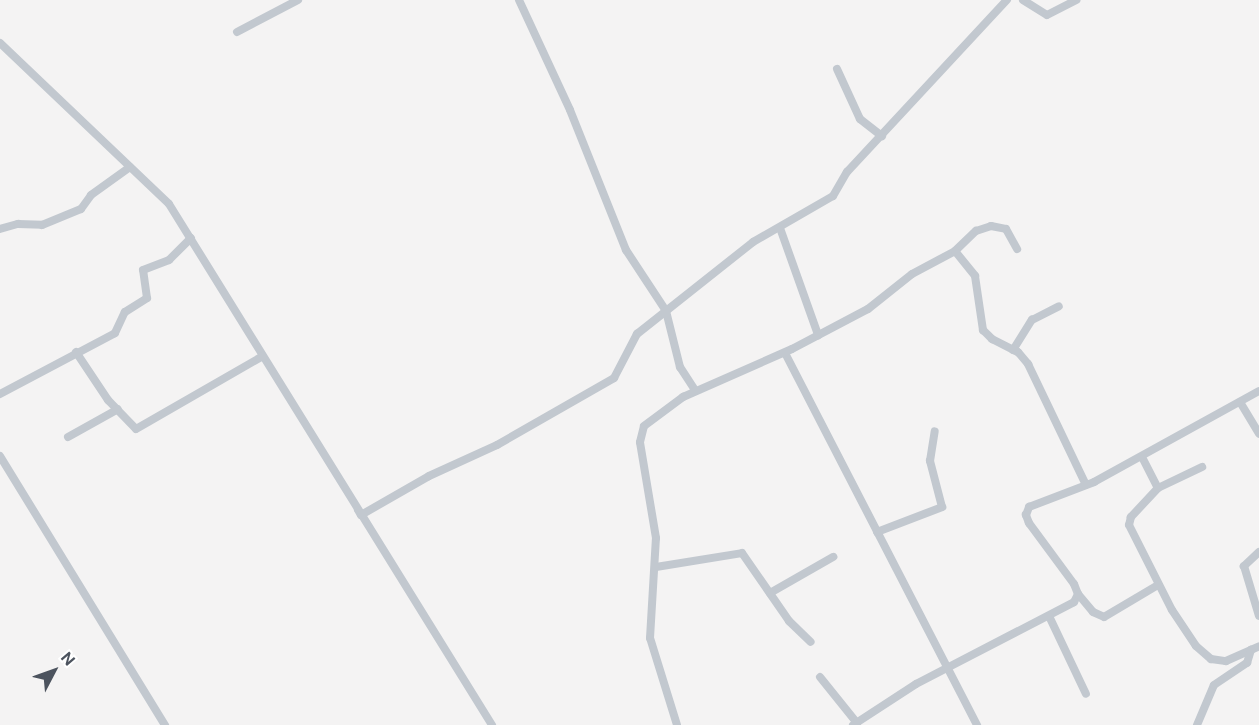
<!DOCTYPE html>
<html>
<head>
<meta charset="utf-8">
<style>
	body { margin:0 }
	#map { position:relative; width:1259px; height:725px; overflow:hidden; background:#f4f3f3; font-family:"DM Sans",sans-serif }
	div>[style] { position:absolute }
	.street>* { height:8px; margin:-4px; padding:0 4px; transform-origin:4px; border-radius:4px; background:#c2c8cf }
	span { translate:-50% -50%; white-space:nowrap; text-align:center; line-height:1.15; -webkit-text-stroke:4.5px #fff; paint-order:stroke }
	.north { position:absolute; left:24px; top:641px; width:60px; height:60px; -webkit-text-stroke:4px #fff; paint-order:stroke; rotate:49deg; font-size:16px; font-weight:700; line-height:24px; text-align:center; color:#4c535e }
	.north::after { content:''; display:block; margin:auto; width:21px; height:27px; background:#4c535e; clip-path:polygon(50% 0,100% 100%,50% 72%,0 100%) }
</style>
</head>
<body>
<div id="map">
	<div class="street">
		<i style="left:519px;top:0;width:121px;rotate:65.1deg"></i>
		<i style="left:570px;top:110px;width:151px;rotate:68.2deg"></i>
		<i style="left:626px;top:250px;width:73px;rotate:56.7deg"></i>
		<i style="left:666px;top:311px;width:58px;rotate:76deg"></i>
		<i style="left:680px;top:367px;width:27px;rotate:57deg"></i>
		<i style="left:1023px;top:0;width:28px;rotate:32deg"></i>
		<i style="left:1047px;top:15px;width:33px;rotate:-27deg"></i>
		<i style="left:237px;top:32px;width:69px;rotate:-27.7deg"></i>
		<i style="left:0;top:43px;width:233px;rotate:43.6deg"></i>
		<i style="left:169px;top:204px;width:613px;rotate:58.2deg"></i>
		<i style="left:837px;top:69px;width:55px;rotate:65.3deg"></i>
		<i style="left:860px;top:119px;width:28px;rotate:38deg"></i>
		<i style="left:780px;top:228px;width:114px;rotate:70.4deg"></i>
		<i style="left:0;top:229px;width:19px;rotate:-16deg"></i>
		<i style="left:18px;top:224px;width:24px;rotate:2deg"></i>
		<i style="left:42px;top:225px;width:42px;rotate:-22.3deg"></i>
		<i style="left:81px;top:209px;width:17px;rotate:-54deg"></i>
		<i style="left:91px;top:195px;width:48px;rotate:-35.7deg"></i>
		<i style="left:955px;top:251px;width:29px;rotate:-44deg"></i>
		<i style="left:976px;top:231px;width:16px;rotate:-18deg"></i>
		<i style="left:991px;top:226px;width:15px;rotate:11deg"></i>
		<i style="left:1006px;top:229px;width:23px;rotate:61deg"></i>
		<i style="left:1013px;top:350px;width:36px;rotate:-58deg"></i>
		<i style="left:1032px;top:320px;width:30px;rotate:-27deg"></i>
		<i style="left:76px;top:352px;width:58px;rotate:56.3deg"></i>
		<i style="left:108px;top:400px;width:40px;rotate:46deg"></i>
		<i style="left:136px;top:429px;width:146px;rotate:-29.9deg"></i>
		<i style="left:785px;top:353px;width:419px;rotate:62.7deg"></i>
		<i style="left:0;top:394px;width:130px;rotate:-27.9deg"></i>
		<i style="left:115px;top:333px;width:23px;rotate:-65deg"></i>
		<i style="left:125px;top:312px;width:26px;rotate:-32deg"></i>
		<i style="left:147px;top:298px;width:28px;rotate:-98deg"></i>
		<i style="left:143px;top:270px;width:28px;rotate:-21deg"></i>
		<i style="left:169px;top:260px;width:31px;rotate:-45deg"></i>
		<i style="left:1240px;top:402px;width:37px;rotate:59deg"></i>
		<i style="left:68px;top:437px;width:57px;rotate:-29.2deg"></i>
		<i style="left:0;top:456px;width:316px;rotate:58.5deg"></i>
		<i style="left:1142px;top:457px;width:35px;rotate:63deg"></i>
		<i style="left:1158px;top:488px;width:40px;rotate:133deg"></i>
		<i style="left:1131px;top:517px;width:8px;rotate:104deg"></i>
		<i style="left:1129px;top:525px;width:95px;rotate:63.2deg"></i>
		<i style="left:1172px;top:610px;width:43px;rotate:56.3deg"></i>
		<i style="left:1196px;top:646px;width:20px;rotate:41deg"></i>
		<i style="left:1211px;top:659px;width:15px;rotate:8deg"></i>
		<i style="left:1226px;top:661px;width:36px;rotate:-24deg"></i>
		<i style="left:1158px;top:488px;width:49px;rotate:-25.5deg"></i>
		<i style="left:358px;top:510px;width:6px;rotate:59deg"></i>
		<i style="left:361px;top:515px;width:78px;rotate:-29.8deg"></i>
		<i style="left:429px;top:476px;width:75px;rotate:-24.5deg"></i>
		<i style="left:497px;top:445px;width:135px;rotate:-29.8deg"></i>
		<i style="left:614px;top:378px;width:50px;rotate:-62.4deg"></i>
		<i style="left:637px;top:334px;width:148px;rotate:-38.4deg"></i>
		<i style="left:753px;top:242px;width:92px;rotate:-29.9deg"></i>
		<i style="left:833px;top:196px;width:28px;rotate:-60deg"></i>
		<i style="left:847px;top:172px;width:235px;rotate:-47.1deg"></i>
		<i style="left:877px;top:532px;width:70px;rotate:-21deg"></i>
		<i style="left:942px;top:507px;width:48px;rotate:-104.6deg"></i>
		<i style="left:930px;top:461px;width:30px;rotate:-81deg"></i>
		<i style="left:1259px;top:552px;width:21px;rotate:137deg"></i>
		<i style="left:1244px;top:566px;width:52px;rotate:73.3deg"></i>
		<i style="left:656px;top:567px;width:87px;rotate:-9.2deg"></i>
		<i style="left:742px;top:553px;width:83px;rotate:55.3deg"></i>
		<i style="left:789px;top:621px;width:30px;rotate:44deg"></i>
		<i style="left:770px;top:593px;width:73px;rotate:-29.7deg"></i>
		<i style="left:1078px;top:594px;width:23px;rotate:50deg"></i>
		<i style="left:1093px;top:612px;width:12px;rotate:24deg"></i>
		<i style="left:1104px;top:617px;width:63px;rotate:-30.7deg"></i>
		<i style="left:1049px;top:616px;width:86px;rotate:64.6deg"></i>
		<i style="left:820px;top:677px;width:59px;rotate:51.2deg"></i>
		<i style="left:677px;top:725px;width:91px;rotate:-107.2deg"></i>
		<i style="left:650px;top:638px;width:100px;rotate:-86.6deg"></i>
		<i style="left:656px;top:538px;width:97px;rotate:-99.5deg"></i>
		<i style="left:640px;top:442px;width:16px;rotate:-76deg"></i>
		<i style="left:644px;top:426px;width:49px;rotate:-36.6deg"></i>
		<i style="left:683px;top:397px;width:119px;rotate:-23.8deg"></i>
		<i style="left:792px;top:349px;width:86px;rotate:-27.8deg"></i>
		<i style="left:868px;top:309px;width:56px;rotate:-38.5deg"></i>
		<i style="left:912px;top:274px;width:49px;rotate:-28.1deg"></i>
		<i style="left:955px;top:251px;width:32px;rotate:51deg"></i>
		<i style="left:975px;top:276px;width:55px;rotate:81.6deg"></i>
		<i style="left:983px;top:330px;width:13px;rotate:45deg"></i>
		<i style="left:992px;top:339px;width:29px;rotate:27deg"></i>
		<i style="left:1018px;top:352px;width:16px;rotate:50deg"></i>
		<i style="left:1028px;top:364px;width:134px;rotate:64.4deg"></i>
		<i style="left:853px;top:725px;width:75px;rotate:-33.1deg"></i>
		<i style="left:916px;top:684px;width:178px;rotate:-27.4deg"></i>
		<i style="left:1074px;top:602px;width:9px;rotate:-63deg"></i>
		<i style="left:1078px;top:594px;width:11px;rotate:-112deg"></i>
		<i style="left:1074px;top:584px;width:76px;rotate:-126.4deg"></i>
		<i style="left:1029px;top:523px;width:9px;rotate:-111deg"></i>
		<i style="left:1026px;top:515px;width:9px;rotate:-69deg"></i>
		<i style="left:1029px;top:507px;width:70px;rotate:-21deg"></i>
		<i style="left:1094px;top:482px;width:188px;rotate:-28.9deg"></i>
		<i style="left:1197px;top:725px;width:43px;rotate:-67deg"></i>
		<i style="left:1214px;top:685px;width:40px;rotate:-34deg"></i>
		<i style="left:1247px;top:663px;width:14px;rotate:-73deg"></i>
	</div>
	<div class="north">N</div>
</div>
</body>
</html>
